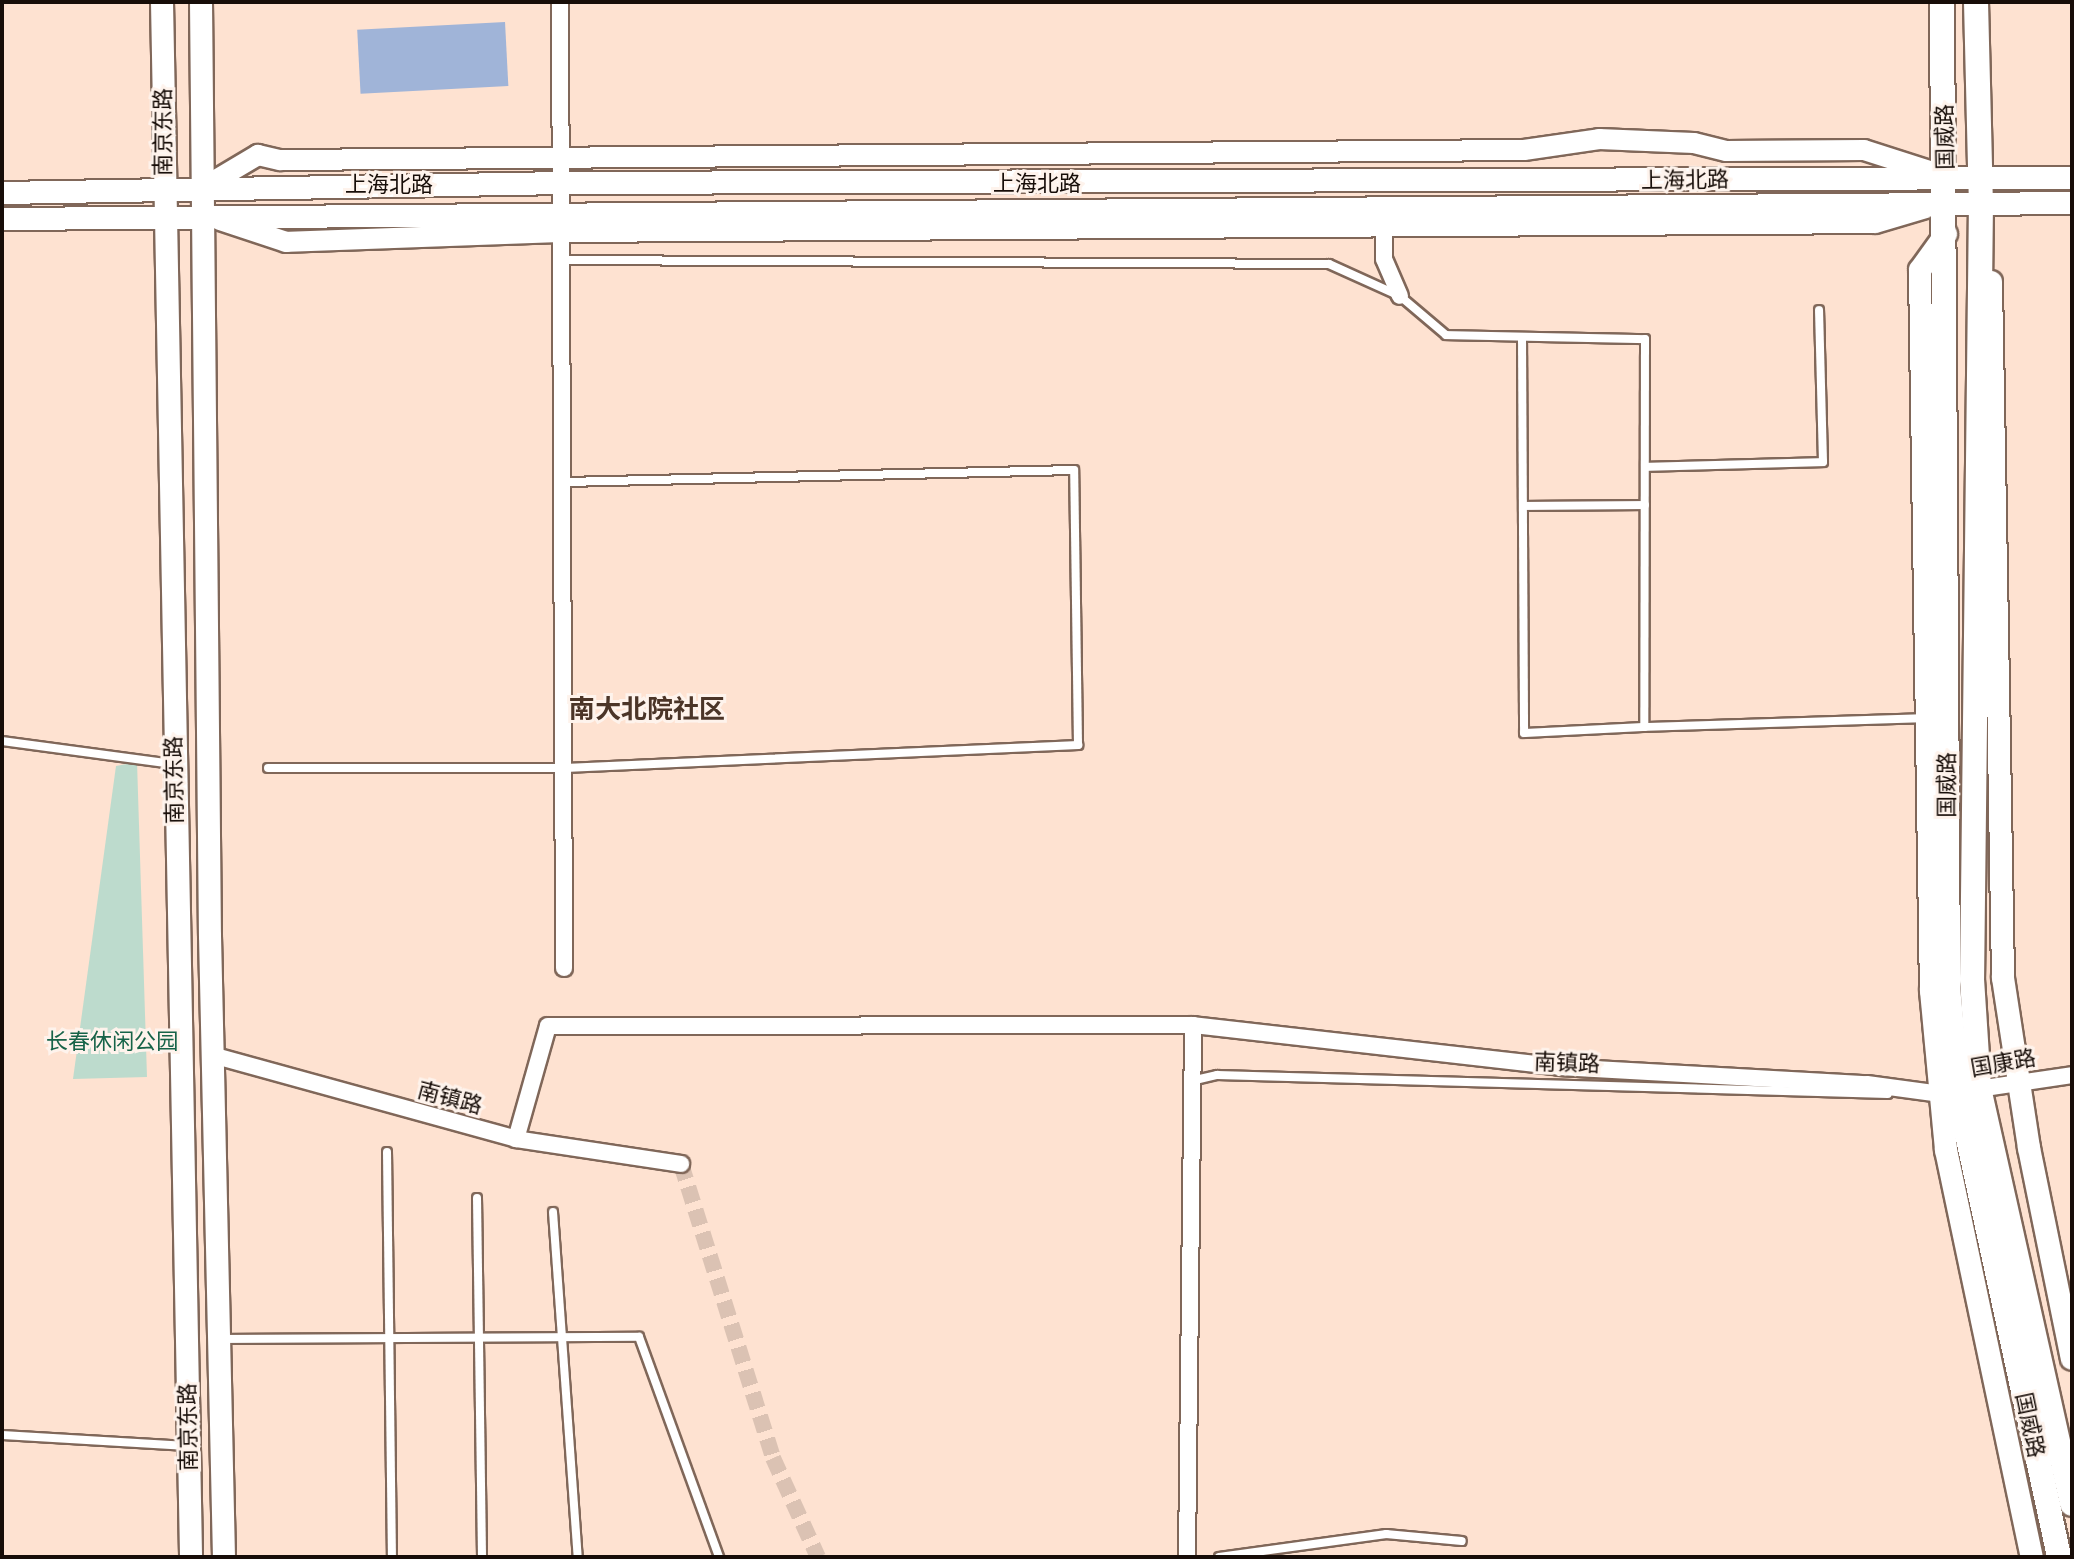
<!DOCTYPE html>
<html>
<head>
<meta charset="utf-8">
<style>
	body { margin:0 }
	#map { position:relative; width:2074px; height:1559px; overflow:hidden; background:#fee2d1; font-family:Helvetica,"Noto Sans SC",sans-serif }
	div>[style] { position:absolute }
	.green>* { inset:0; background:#bddbcd }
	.water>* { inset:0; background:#a0b4d8; transform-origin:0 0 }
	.minor-tunnel>* { height:16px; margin-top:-8px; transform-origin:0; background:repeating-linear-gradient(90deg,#dbc2b3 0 16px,transparent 0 24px) }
	.roads { filter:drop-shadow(2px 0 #806759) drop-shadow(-2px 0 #806759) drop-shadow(0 2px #806759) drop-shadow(0 -2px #806759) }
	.service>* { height:8px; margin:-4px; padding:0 4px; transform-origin:4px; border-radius:4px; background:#fff }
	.minor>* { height:16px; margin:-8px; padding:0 8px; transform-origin:8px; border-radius:8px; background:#fff }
	.tertiary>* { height:20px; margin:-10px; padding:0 10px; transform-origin:10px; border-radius:10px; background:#fff }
	.secondary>* { height:22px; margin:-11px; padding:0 11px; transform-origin:11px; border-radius:11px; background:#fff }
	.primary>* { height:24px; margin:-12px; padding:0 12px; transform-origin:12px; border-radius:12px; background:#fff }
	span { translate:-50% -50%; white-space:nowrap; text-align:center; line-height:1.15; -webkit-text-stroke:6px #fef3ec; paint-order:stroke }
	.street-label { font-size:22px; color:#170d08 }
	.park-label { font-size:22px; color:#166348 }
	.quarter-label { font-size:26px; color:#4b3528; font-weight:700 }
	.frame { position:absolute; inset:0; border:4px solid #170d08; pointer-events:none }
</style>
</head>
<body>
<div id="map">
	<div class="green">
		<i style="clip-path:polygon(137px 762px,147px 1077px,73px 1079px,116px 766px)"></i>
	</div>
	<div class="water">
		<i style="left:505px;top:22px;width:64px;height:148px;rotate:87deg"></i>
	</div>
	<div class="minor-tunnel">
		<i style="left:681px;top:1164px;width:308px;rotate:72.6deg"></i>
		<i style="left:773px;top:1458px;width:109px;rotate:65.6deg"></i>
	</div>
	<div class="roads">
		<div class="service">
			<i style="left:564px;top:260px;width:765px;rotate:0.3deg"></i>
			<i style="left:1329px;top:264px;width:78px;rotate:24.3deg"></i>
			<i style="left:1400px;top:296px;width:60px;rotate:40.3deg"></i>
			<i style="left:1446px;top:335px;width:199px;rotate:1.2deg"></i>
			<i style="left:1645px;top:339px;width:388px;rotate:90.1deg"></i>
			<i style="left:1644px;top:727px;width:281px;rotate:-1.8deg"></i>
			<i style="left:1522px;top:337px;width:396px;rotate:89.7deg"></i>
			<i style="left:1524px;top:733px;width:120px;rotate:-2.9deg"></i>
			<i style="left:1645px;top:467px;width:178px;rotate:-1.6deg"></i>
			<i style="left:1823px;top:462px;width:152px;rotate:-91.5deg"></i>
			<i style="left:1523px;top:506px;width:122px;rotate:-0.5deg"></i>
			<i style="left:2px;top:741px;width:172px;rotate:7.7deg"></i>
			<i style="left:268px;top:768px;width:297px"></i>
			<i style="left:565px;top:768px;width:514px;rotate:-2.57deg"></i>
			<i style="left:1078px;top:745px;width:275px;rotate:-90.8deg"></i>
			<i style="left:1074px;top:470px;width:508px;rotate:178.65deg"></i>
			<i style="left:1191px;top:1081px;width:27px;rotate:-13deg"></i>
			<i style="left:1217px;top:1075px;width:671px;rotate:1.62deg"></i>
			<i style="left:387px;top:1152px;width:405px;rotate:89.3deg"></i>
			<i style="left:477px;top:1198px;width:359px;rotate:89.2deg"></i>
			<i style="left:553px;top:1212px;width:346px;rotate:85.9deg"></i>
			<i style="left:221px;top:1339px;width:418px;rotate:-0.3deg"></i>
			<i style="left:639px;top:1337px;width:234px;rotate:70deg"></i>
			<i style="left:2px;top:1435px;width:186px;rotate:3.4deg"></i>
			<i style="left:1219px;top:1557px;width:169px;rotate:-7.8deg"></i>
			<i style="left:1386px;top:1534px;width:76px;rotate:5.3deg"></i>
		</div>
		<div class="minor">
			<i style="left:560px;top:2px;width:966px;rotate:89.76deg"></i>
			<i style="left:1384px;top:217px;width:42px;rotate:90deg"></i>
			<i style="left:1384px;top:259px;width:40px;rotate:66.6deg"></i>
			<i style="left:212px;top:1055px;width:315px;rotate:15.4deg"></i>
			<i style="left:516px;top:1139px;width:167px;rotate:8.6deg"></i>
			<i style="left:1971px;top:1090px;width:102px;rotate:-8.4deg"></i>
			<i style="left:516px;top:1139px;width:117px;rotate:-74.2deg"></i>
			<i style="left:548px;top:1026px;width:645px;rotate:-0.09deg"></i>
			<i style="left:1193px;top:1025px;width:368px;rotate:6.5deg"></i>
			<i style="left:1559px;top:1067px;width:308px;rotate:3.2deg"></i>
			<i style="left:1867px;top:1084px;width:82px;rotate:7.7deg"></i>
			<i style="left:1187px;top:1557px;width:532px;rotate:-89.35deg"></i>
		</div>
		<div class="tertiary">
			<i style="left:204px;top:187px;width:63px;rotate:-30.7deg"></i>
			<i style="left:258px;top:155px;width:23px;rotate:13deg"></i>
			<i style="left:280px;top:160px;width:1244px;rotate:-0.46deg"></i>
			<i style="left:1524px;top:150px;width:76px;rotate:-8.3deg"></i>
			<i style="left:1599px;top:139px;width:95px;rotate:2.4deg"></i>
			<i style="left:1694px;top:143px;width:33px;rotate:14deg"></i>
			<i style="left:1726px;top:151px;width:138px;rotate:-0.4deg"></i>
			<i style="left:1864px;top:150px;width:82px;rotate:17.8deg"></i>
			<i style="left:220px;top:220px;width:70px;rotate:18.4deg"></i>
			<i style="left:286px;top:242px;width:278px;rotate:-2.1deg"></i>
			<i style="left:564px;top:232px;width:1311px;rotate:-0.39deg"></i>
			<i style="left:1875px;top:223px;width:53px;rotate:-16.4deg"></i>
		</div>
		<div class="secondary">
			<i style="left:162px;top:2px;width:1555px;rotate:88.93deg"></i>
			<i style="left:201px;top:2px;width:934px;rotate:89.45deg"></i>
			<i style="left:210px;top:936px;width:621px;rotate:88.71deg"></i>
			<i style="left:2px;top:193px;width:562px;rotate:-1.02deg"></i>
			<i style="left:564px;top:183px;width:1508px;rotate:-0.19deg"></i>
			<i style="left:2px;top:219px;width:2070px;rotate:-0.44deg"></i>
			<i style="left:1946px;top:234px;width:44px;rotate:125.8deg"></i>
			<i style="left:1920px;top:270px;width:721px;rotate:89.13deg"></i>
			<i style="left:1931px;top:991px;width:160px;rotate:84.6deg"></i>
			<i style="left:1946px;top:1150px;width:416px;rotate:78.1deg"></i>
			<i style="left:1991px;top:282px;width:696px;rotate:89.01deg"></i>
			<i style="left:2003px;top:978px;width:172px;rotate:81.3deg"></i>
			<i style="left:2029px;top:1148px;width:215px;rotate:78.5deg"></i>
		</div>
		<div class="primary">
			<i style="left:1942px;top:2px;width:985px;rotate:89.65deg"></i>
			<i style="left:1948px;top:987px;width:106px;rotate:84.6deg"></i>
			<i style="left:1958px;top:1093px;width:475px;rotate:77.7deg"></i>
			<i style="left:1976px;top:2px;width:200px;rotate:88.6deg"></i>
			<i style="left:1981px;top:202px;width:777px;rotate:90.66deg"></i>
			<i style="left:1972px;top:979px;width:109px;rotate:86.3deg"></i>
			<i style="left:1979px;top:1088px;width:426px;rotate:77.4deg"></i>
		</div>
	</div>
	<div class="street-label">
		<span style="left:163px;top:132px;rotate:-90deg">南京东路</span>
		<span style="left:1945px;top:137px;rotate:-91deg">国威路</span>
		<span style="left:1685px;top:180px;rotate:-1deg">上海北路</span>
		<span style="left:1037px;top:184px">上海北路</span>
		<span style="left:389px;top:185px">上海北路</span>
		<span style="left:174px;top:780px;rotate:-91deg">南京东路</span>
		<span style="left:1947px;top:785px;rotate:-90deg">国威路</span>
		<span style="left:1567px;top:1063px;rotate:2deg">南镇路</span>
		<span style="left:2003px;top:1063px;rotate:-10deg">国康路</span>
		<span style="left:450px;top:1098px;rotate:15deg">南镇路</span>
		<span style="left:2030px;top:1425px;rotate:78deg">国威路</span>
		<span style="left:188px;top:1427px;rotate:-91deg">南京东路</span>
	</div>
	<div class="park-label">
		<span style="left:112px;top:1042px">长春休闲公园</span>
	</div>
	<div class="quarter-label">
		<span style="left:647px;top:710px">南大北院社区</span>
	</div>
	<div class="frame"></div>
</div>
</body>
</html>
